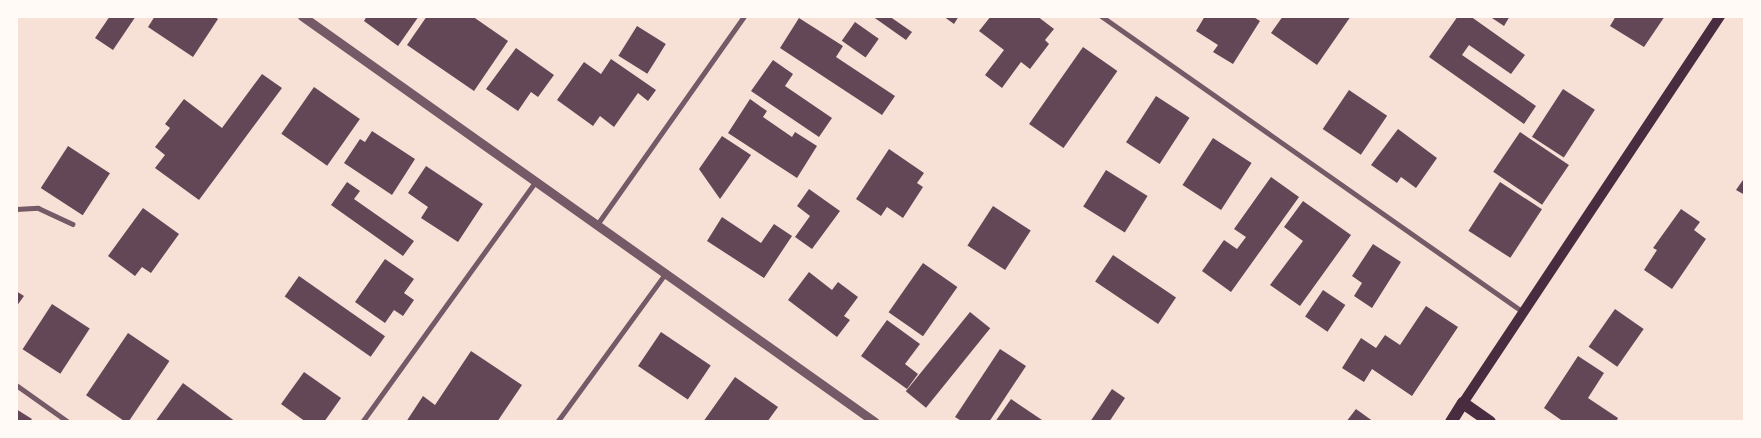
<!DOCTYPE html>
<html>
<head>
<meta charset="utf-8">
<style>
	body { margin:0 }
	#map { position:relative; width:1761px; height:438px; overflow:hidden; background:#f7e1d7; font-family:Roboto,sans-serif }
	div>[style] { position:absolute }
	.building>* { inset:0; background:#644757; transform-origin:0 0 }
	.minor>* { height:5px; margin:-2.5px; padding:0 2.5px; transform-origin:2.5px; border-radius:2.5px; background:#755966 }
	.tertiary>* { height:9px; margin:-4.5px; padding:0 4.5px; transform-origin:4.5px; border-radius:4.5px; background:#755966 }
	.secondary>* { height:10px; margin:-5px; padding:0 5px; transform-origin:5px; border-radius:5px; background:#4a2c40 }
	.primary>* { height:12px; margin:-6px; padding:0 6px; transform-origin:6px; border-radius:6px; background:#4a2c40 }
	span { translate:-50% -50%; white-space:nowrap; text-align:center; line-height:1.15; -webkit-text-stroke:4.5px #fffaf5; paint-order:stroke }
	.frame { position:absolute; inset:0; border:18px solid #fffaf5; pointer-events:none }
</style>
</head>
<body>
<div id="map">
	<div class="building">
		<i style="clip-path:polygon(110px 16px,136px 16px,113px 50px,95px 38px)"></i>
		<i style="clip-path:polygon(155px 16px,213px 16px,218px 19px,193px 57px,148px 27px)"></i>
		<i style="clip-path:polygon(367px 16px,419px 16px,398px 46px,364px 21px)"></i>
		<i style="clip-path:polygon(427px 16px,472px 16px,508px 41px,474px 91px,407px 45px)"></i>
		<i style="clip-path:polygon(872px 16px,889px 16px,912px 32px,906px 40px)"></i>
		<i style="clip-path:polygon(943px 16px,959px 16px,954px 24px)"></i>
		<i style="clip-path:polygon(991px 16px,1037px 16px,1054px 29px,1045px 40px,1049px 44px,1030px 69px,1021px 62px,1002px 88px,985px 75px,1004px 50px,979px 31px)"></i>
		<i style="clip-path:polygon(1205px 16px,1252px 16px,1260px 21px,1233px 64px,1213px 52px,1218px 45px,1196px 31px)"></i>
		<i style="clip-path:polygon(1283px 16px,1351px 16px,1317px 65px,1271px 33px)"></i>
		<i style="clip-path:polygon(1458px 16px,1470px 16px,1525px 55px,1511px 74px,1469px 45px,1462px 55px,1536px 106px,1524px 124px,1429px 57px)"></i>
		<i style="clip-path:polygon(1489px 16px,1510px 16px,1504px 26px)"></i>
		<i style="clip-path:polygon(1616px 16px,1665px 16px,1644px 47px,1610px 26px)"></i>
		<i style="clip-path:polygon(799px 18px,843px 46px,836px 57px,895px 96px,882px 115px,780px 48px)"></i>
		<i style="left:855px;top:22px;width:29px;height:23px;rotate:35deg"></i>
		<i style="left:637px;top:26px;width:34px;height:35px;rotate:32deg"></i>
		<i style="left:1083px;top:47px;width:42px;height:94px;rotate:35deg"></i>
		<i style="clip-path:polygon(516px 48px,554px 75px,538px 97px,531px 92px,518px 111px,486px 89px)"></i>
		<i style="clip-path:polygon(611px 59px,656px 90px,648px 101px,638px 93px,614px 127px,600px 116px,593px 126px,557px 100px,584px 62px,601px 74px)"></i>
		<i style="clip-path:polygon(773px 60px,793px 74px,785px 86px,832px 118px,819px 137px,751px 91px)"></i>
		<i style="clip-path:polygon(262px 74px,282px 88px,199px 200px,155px 168px,165px 155px,155px 147px,170px 128px,165px 124px,184px 99px,222px 128px)"></i>
		<i style="left:314px;top:87px;width:56px;height:57px;rotate:35deg"></i>
		<i style="left:1563px;top:89px;width:38px;height:57px;rotate:33deg"></i>
		<i style="left:1349px;top:90px;width:46px;height:47px;rotate:34deg"></i>
		<i style="left:1156px;top:96px;width:40px;height:55px;rotate:33deg"></i>
		<i style="clip-path:polygon(750px 99px,767px 111px,763px 117px,792px 137px,795px 132px,817px 146px,797px 178px,728px 133px)"></i>
		<i style="clip-path:polygon(1398px 129px,1437px 158px,1416px 188px,1401px 177px,1397px 183px,1371px 165px)"></i>
		<i style="clip-path:polygon(372px 131px,415px 159px,392px 195px,344px 163px,360px 139px,365px 142px)"></i>
		<i style="left:1520px;top:132px;width:59px;height:48px;rotate:34deg"></i>
		<i style="clip-path:polygon(722px 136px,751px 155px,720px 199px,699px 169px)"></i>
		<i style="left:1213px;top:138px;width:46px;height:56px;rotate:33deg"></i>
		<i style="left:68px;top:146px;width:50px;height:50px;rotate:33deg"></i>
		<i style="clip-path:polygon(889px 149px,924px 173px,917px 183px,923px 187px,903px 218px,887px 207px,881px 216px,856px 199px)"></i>
		<i style="clip-path:polygon(426px 166px,483px 204px,458px 242px,421px 218px,428px 207px,408px 193px)"></i>
		<i style="left:1106px;top:170px;width:49px;height:43px;rotate:32deg"></i>
		<i style="clip-path:polygon(1271px 177px,1299px 197px,1231px 292px,1202px 271px,1224px 240px,1237px 249px,1246px 237px,1234px 229px)"></i>
		<i style="clip-path:polygon(1745px 177px,1745px 195px,1736px 190px)"></i>
		<i style="clip-path:polygon(347px 182px,360px 191px,354px 199px,414px 241px,403px 256px,331px 205px)"></i>
		<i style="left:1500px;top:182px;width:50px;height:58px;rotate:33deg"></i>
		<i style="clip-path:polygon(809px 189px,840px 211px,812px 249px,795px 237px,810px 216px,797px 206px)"></i>
		<i style="clip-path:polygon(1303px 201px,1351px 235px,1300px 306px,1270px 285px,1303px 241px,1284px 227px)"></i>
		<i style="left:993px;top:206px;width:45px;height:47px;rotate:33deg"></i>
		<i style="clip-path:polygon(143px 208px,179px 234px,151px 273px,142px 267px,135px 276px,108px 256px)"></i>
		<i style="clip-path:polygon(1681px 209px,1700px 222px,1694px 230px,1706px 239px,1672px 289px,1644px 270px,1657px 250px,1653px 248px)"></i>
		<i style="clip-path:polygon(722px 217px,761px 243px,774px 224px,792px 236px,764px 278px,707px 241px)"></i>
		<i style="clip-path:polygon(1373px 244px,1401px 262px,1372px 308px,1354px 296px,1362px 283px,1352px 276px)"></i>
		<i style="left:1113px;top:255px;width:76px;height:32px;rotate:34deg"></i>
		<i style="clip-path:polygon(385px 259px,414px 279px,404px 293px,414px 300px,403px 316px,394px 310px,385px 323px,355px 302px)"></i>
		<i style="left:923px;top:263px;width:42px;height:60px;rotate:35deg"></i>
		<i style="clip-path:polygon(809px 272px,832px 290px,838px 282px,858px 297px,844px 316px,850px 320px,837px 337px,788px 300px)"></i>
		<i style="left:299px;top:276px;width:105px;height:25px;rotate:35deg"></i>
		<i style="left:1323px;top:290px;width:27px;height:32px;rotate:34deg"></i>
		<i style="clip-path:polygon(16px 291px,24px 296px,16px 307px)"></i>
		<i style="left:52px;top:304px;width:45px;height:54px;rotate:33deg"></i>
		<i style="clip-path:polygon(1426px 306px,1458px 327px,1412px 396px,1372px 369px,1364px 382px,1342px 368px,1361px 338px,1376px 348px,1385px 335px,1400px 345px)"></i>
		<i style="left:1615px;top:309px;width:35px;height:46px;rotate:35deg"></i>
		<i style="left:970px;top:312px;width:26px;height:102px;rotate:39deg"></i>
		<i style="clip-path:polygon(887px 320px,920px 344px,905px 364px,918px 374px,907px 389px,861px 356px)"></i>
		<i style="left:661px;top:332px;width:60px;height:41px;rotate:34deg"></i>
		<i style="left:128px;top:333px;width:50px;height:75px;rotate:34deg"></i>
		<i style="clip-path:polygon(1000px 349px,1026px 366px,989px 422px,963px 422px,955px 417px)"></i>
		<i style="clip-path:polygon(471px 351px,522px 385px,497px 422px,406px 422px,423px 396px,435px 405px)"></i>
		<i style="clip-path:polygon(1578px 356px,1604px 373px,1588px 398px,1618px 418px,1616px 422px,1564px 422px,1544px 408px)"></i>
		<i style="clip-path:polygon(304px 372px,341px 398px,324px 422px,306px 422px,281px 404px)"></i>
		<i style="clip-path:polygon(735px 377px,778px 407px,767px 422px,703px 422px)"></i>
		<i style="clip-path:polygon(183px 383px,236px 422px,155px 422px)"></i>
		<i style="clip-path:polygon(1112px 389px,1125px 398px,1109px 422px,1090px 422px)"></i>
		<i style="clip-path:polygon(1011px 399px,1045px 422px,995px 422px)"></i>
		<i style="clip-path:polygon(16px 409px,32px 419px,29px 422px,16px 422px)"></i>
		<i style="clip-path:polygon(1356px 409px,1374px 422px,1346px 422px)"></i>
	</div>
	<div class="minor">
		<i style="left:1101px;top:16px;width:515px;rotate:35.05deg"></i>
		<i style="left:16px;top:209px;width:22px;rotate:-3deg"></i>
		<i style="left:38px;top:208px;width:38px;rotate:25deg"></i>
		<i style="left:596px;top:226px;width:257px;rotate:-54.8deg"></i>
		<i style="left:16px;top:385px;width:64px;rotate:35.4deg"></i>
		<i style="left:362px;top:422px;width:296px;rotate:-54.2deg"></i>
		<i style="left:557px;top:422px;width:183px;rotate:-53.9deg"></i>
	</div>
	<div class="tertiary">
		<i style="left:302px;top:16px;width:702px;rotate:35.32deg"></i>
	</div>
	<div class="secondary">
		<i style="left:1463px;top:403px;width:465px;rotate:-56.4deg"></i>
	</div>
	<div class="primary">
		<i style="left:1451px;top:422px;width:22px;rotate:-58deg"></i>
		<i style="left:1463px;top:403px;width:33px;rotate:35deg"></i>
	</div>
	<div class="frame"></div>
</div>
</body>
</html>
